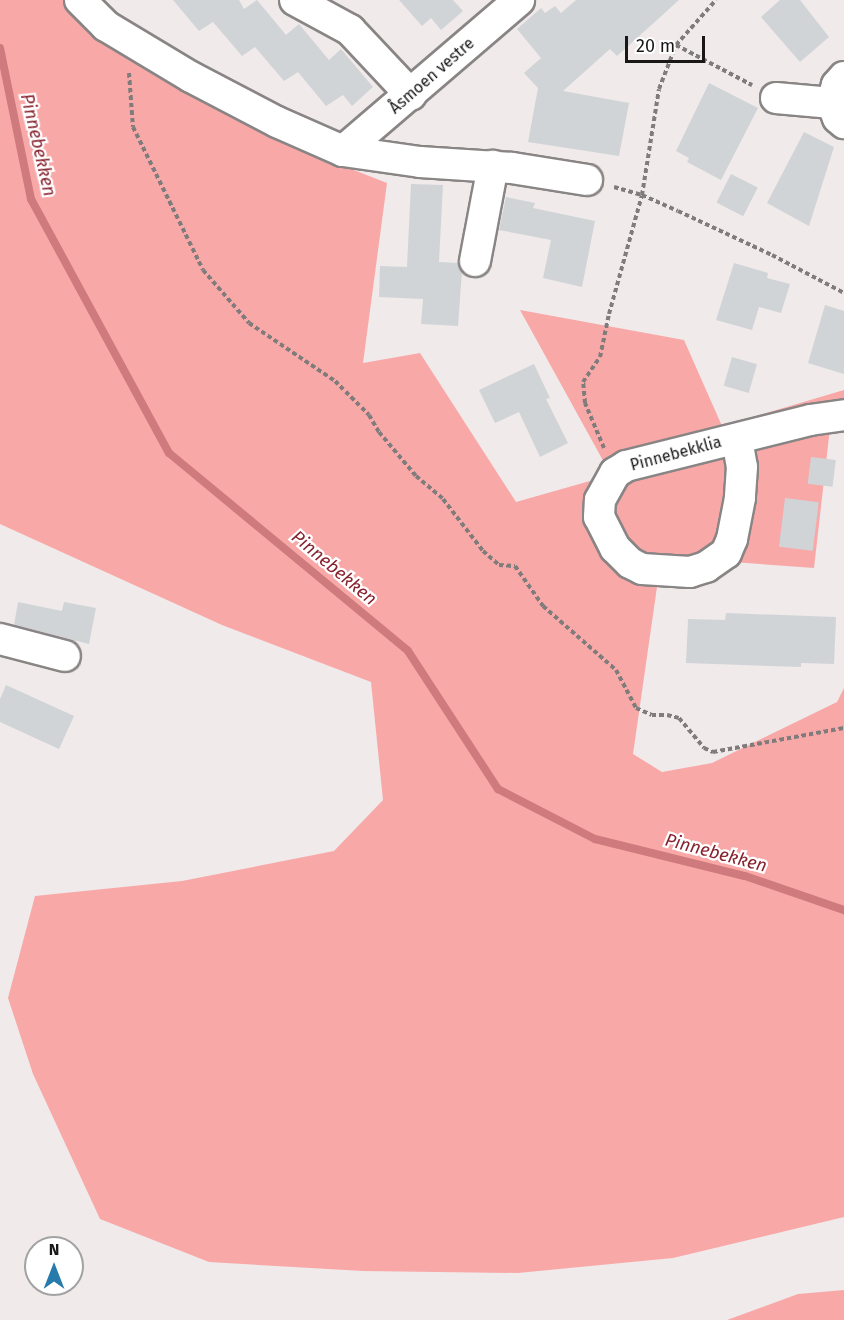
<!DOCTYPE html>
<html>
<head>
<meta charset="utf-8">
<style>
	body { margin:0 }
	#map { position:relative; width:844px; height:1320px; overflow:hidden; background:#f0eaea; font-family:"Fira Sans",sans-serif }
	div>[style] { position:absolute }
	.green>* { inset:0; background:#f9a8a8 }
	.stream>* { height:8px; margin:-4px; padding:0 4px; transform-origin:4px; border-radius:4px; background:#cf7a7c }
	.building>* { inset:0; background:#d0d4d7; transform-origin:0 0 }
	.path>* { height:4px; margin-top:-2px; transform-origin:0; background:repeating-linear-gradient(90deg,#807c7c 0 4.5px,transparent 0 7.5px) }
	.roads { filter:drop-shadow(2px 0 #8a8585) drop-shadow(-2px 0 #8a8585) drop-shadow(0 2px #8a8585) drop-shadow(0 -2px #8a8585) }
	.minor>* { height:30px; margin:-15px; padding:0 15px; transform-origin:15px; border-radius:15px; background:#fff }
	span { translate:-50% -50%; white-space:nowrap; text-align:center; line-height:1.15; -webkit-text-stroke:4.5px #fff; paint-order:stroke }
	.street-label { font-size:16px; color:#191717 }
	.water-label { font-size:18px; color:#88222e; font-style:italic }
	.north { position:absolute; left:24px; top:1236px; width:60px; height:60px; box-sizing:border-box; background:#fff; border:2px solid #a3a2a2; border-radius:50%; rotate:0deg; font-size:16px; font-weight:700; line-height:24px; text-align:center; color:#191717 }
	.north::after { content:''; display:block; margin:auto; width:21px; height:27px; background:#277bab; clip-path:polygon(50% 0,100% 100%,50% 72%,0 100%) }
	.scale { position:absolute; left:625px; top:36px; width:80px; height:27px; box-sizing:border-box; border:3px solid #191717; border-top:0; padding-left:8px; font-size:18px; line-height:21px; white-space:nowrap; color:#191717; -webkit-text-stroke:4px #fff; paint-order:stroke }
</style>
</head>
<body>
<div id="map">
	<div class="green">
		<i style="clip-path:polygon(0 0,80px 0,341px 165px,387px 183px,363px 363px,420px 353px,516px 502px,611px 475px,520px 310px,684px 340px,722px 426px,844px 390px,844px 419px,831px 419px,814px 568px,719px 561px,658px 580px,633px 754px,662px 772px,712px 763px,837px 702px,844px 688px,844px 1217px,673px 1258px,518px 1273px,363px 1271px,209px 1262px,100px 1219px,33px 1074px,8px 998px,35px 896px,182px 881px,334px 851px,383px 800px,371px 682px,222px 625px,0 524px)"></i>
		<i style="clip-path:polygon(844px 1290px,844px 1320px,727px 1320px,798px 1294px)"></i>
	</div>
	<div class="stream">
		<i style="left:0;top:48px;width:154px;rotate:78.4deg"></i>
		<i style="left:31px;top:199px;width:289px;rotate:61.5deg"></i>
		<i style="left:169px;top:453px;width:310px;rotate:39.6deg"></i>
		<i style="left:408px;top:651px;width:165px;rotate:56.9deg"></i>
		<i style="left:498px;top:789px;width:109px;rotate:27.3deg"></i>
		<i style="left:595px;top:839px;width:154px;rotate:13.9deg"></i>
		<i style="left:745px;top:876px;width:105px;rotate:19deg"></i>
	</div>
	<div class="building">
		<i style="clip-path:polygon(173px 0,239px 0,244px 9px,257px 0,286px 35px,299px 24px,329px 60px,341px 49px,373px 87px,352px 106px,343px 95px,326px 106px,298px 72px,284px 81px,255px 47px,242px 56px,213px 22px,199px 31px)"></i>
		<i style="clip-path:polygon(399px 0,453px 0,463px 11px,441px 30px,431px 18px,422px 26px)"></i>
		<i style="clip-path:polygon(576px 0,679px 0,617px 56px,610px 49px,563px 91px,629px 103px,619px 156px,528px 142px,538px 88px,524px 73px,541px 58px,517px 29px,541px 8px,545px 13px,555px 6px,561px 13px)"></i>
		<i style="clip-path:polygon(780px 0,800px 0,829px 37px,800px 62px,761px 17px)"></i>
		<i style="clip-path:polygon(709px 83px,758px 108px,721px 180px,687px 162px,689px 158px,676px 151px)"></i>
		<i style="clip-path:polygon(804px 132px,834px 147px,809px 226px,767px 203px)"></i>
		<i style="left:731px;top:174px;width:30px;height:32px;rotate:27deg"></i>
		<i style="clip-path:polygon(411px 184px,443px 185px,439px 262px,458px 263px,462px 271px,458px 326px,421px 324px,423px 299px,379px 297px,380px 266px,407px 267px)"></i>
		<i style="clip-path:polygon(506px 197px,535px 203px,533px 208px,595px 221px,582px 287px,543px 278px,551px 240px,499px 230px)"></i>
		<i style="clip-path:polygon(734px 263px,768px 273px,767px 278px,790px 284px,781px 313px,759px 307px,752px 330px,716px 320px)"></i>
		<i style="clip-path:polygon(825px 305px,844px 311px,844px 374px,808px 363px)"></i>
		<i style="left:732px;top:357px;width:26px;height:30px;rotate:16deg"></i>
		<i style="clip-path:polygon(534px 364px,550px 398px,546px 399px,568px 443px,540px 457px,519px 412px,495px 423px,479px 390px)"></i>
		<i style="left:811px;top:457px;width:25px;height:27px;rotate:7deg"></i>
		<i style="left:785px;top:498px;width:34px;height:49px;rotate:7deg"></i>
		<i style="clip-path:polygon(18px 602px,62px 611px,64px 602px,96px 608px,89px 644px,14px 625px)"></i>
		<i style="clip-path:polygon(726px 613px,836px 617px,834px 664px,801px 663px,801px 667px,686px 663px,688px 619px,725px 620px)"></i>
		<i style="clip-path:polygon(6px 685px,74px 716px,59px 749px,0 722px,0 699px)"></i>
	</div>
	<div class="path">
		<i style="left:676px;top:45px;width:86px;rotate:27.8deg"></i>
		<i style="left:129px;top:73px;width:54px;rotate:85.8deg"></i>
		<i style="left:133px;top:127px;width:159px;rotate:63.9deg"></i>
		<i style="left:203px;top:270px;width:70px;rotate:49deg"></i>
		<i style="left:249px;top:323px;width:104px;rotate:34deg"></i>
		<i style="left:335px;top:381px;width:48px;rotate:45deg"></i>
		<i style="left:369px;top:415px;width:20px;rotate:60deg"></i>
		<i style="left:379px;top:432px;width:57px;rotate:49.9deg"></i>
		<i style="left:416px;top:476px;width:35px;rotate:40deg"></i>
		<i style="left:443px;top:499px;width:66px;rotate:52.4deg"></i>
		<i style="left:483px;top:551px;width:21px;rotate:41deg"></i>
		<i style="left:499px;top:565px;width:16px;rotate:4deg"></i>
		<i style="left:515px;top:566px;width:49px;rotate:55deg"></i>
		<i style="left:543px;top:606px;width:97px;rotate:41.2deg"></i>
		<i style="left:616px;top:670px;width:43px;rotate:62.2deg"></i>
		<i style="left:636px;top:708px;width:17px;rotate:24deg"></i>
		<i style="left:652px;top:715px;width:15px"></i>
		<i style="left:667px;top:715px;width:12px;rotate:14deg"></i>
		<i style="left:679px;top:718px;width:39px;rotate:50deg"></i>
		<i style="left:704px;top:748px;width:10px;rotate:24deg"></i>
		<i style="left:713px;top:752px;width:133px;rotate:-10.4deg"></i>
		<i style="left:614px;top:187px;width:29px;rotate:16deg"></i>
		<i style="left:642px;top:195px;width:39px;rotate:24deg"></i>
		<i style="left:678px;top:211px;width:104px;rotate:25.1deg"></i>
		<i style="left:772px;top:255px;width:81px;rotate:27.8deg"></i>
		<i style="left:604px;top:448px;width:49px;rotate:-112.9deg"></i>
		<i style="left:585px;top:403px;width:21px;rotate:-95deg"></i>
		<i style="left:583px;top:382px;width:30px;rotate:-56deg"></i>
		<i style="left:600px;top:357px;width:44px;rotate:-78.2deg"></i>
		<i style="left:609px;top:314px;width:123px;rotate:-74.5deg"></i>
		<i style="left:642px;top:195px;width:107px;rotate:-80.9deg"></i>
		<i style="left:659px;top:89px;width:47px;rotate:-68.9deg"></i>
		<i style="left:676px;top:45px;width:60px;rotate:-48.4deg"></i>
	</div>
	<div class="roads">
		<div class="minor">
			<i style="left:80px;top:0;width:37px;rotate:45deg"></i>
			<i style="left:106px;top:26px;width:99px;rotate:31deg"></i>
			<i style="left:191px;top:77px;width:97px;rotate:27.6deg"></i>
			<i style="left:277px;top:122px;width:72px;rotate:23.7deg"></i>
			<i style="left:343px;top:151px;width:78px;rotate:8.1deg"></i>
			<i style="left:420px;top:162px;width:92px;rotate:3.7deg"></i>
			<i style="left:512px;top:168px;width:76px;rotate:9.1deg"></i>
			<i style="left:295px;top:0;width:63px;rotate:28.6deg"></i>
			<i style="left:350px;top:30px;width:89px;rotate:46.8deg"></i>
			<i style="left:844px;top:77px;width:11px;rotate:131deg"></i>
			<i style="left:837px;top:85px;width:19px;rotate:106deg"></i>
			<i style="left:832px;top:103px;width:16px;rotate:68deg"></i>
			<i style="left:838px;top:118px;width:8px;rotate:40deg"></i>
			<i style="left:776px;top:98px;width:56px;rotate:5.1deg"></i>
			<i style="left:343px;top:151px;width:232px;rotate:-40.6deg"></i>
			<i style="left:475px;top:261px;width:97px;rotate:-79.3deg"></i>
			<i style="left:737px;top:439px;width:28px;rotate:80deg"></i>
			<i style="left:742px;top:467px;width:31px;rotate:94deg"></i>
			<i style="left:740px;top:498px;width:42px;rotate:101deg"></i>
			<i style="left:732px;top:539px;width:15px;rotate:113deg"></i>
			<i style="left:726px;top:553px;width:24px;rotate:145deg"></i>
			<i style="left:706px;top:567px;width:17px;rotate:163deg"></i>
			<i style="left:690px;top:572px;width:48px;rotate:-176.4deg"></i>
			<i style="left:642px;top:569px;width:13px;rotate:-153deg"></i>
			<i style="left:630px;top:563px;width:21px;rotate:-135deg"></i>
			<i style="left:615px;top:548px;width:35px;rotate:-117deg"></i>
			<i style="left:599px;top:517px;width:17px;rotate:-87deg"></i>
			<i style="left:600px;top:500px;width:31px;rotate:-61deg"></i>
			<i style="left:615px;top:473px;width:13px;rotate:-32deg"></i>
			<i style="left:626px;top:466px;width:190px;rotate:-14deg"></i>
			<i style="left:810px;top:420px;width:34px;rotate:-8deg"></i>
			<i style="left:0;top:639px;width:67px;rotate:14.7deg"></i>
		</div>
	</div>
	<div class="street-label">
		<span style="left:432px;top:76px;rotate:-41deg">Åsmoen vestre</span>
		<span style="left:676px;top:454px;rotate:-15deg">Pinnebekklia</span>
	</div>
	<div class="water-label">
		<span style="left:38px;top:145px;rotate:77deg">Pinnebekken</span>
		<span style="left:334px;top:568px;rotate:40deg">Pinnebekken</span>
		<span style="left:716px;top:853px;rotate:15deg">Pinnebekken</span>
	</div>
	<div class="north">N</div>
	<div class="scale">20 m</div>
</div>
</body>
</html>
